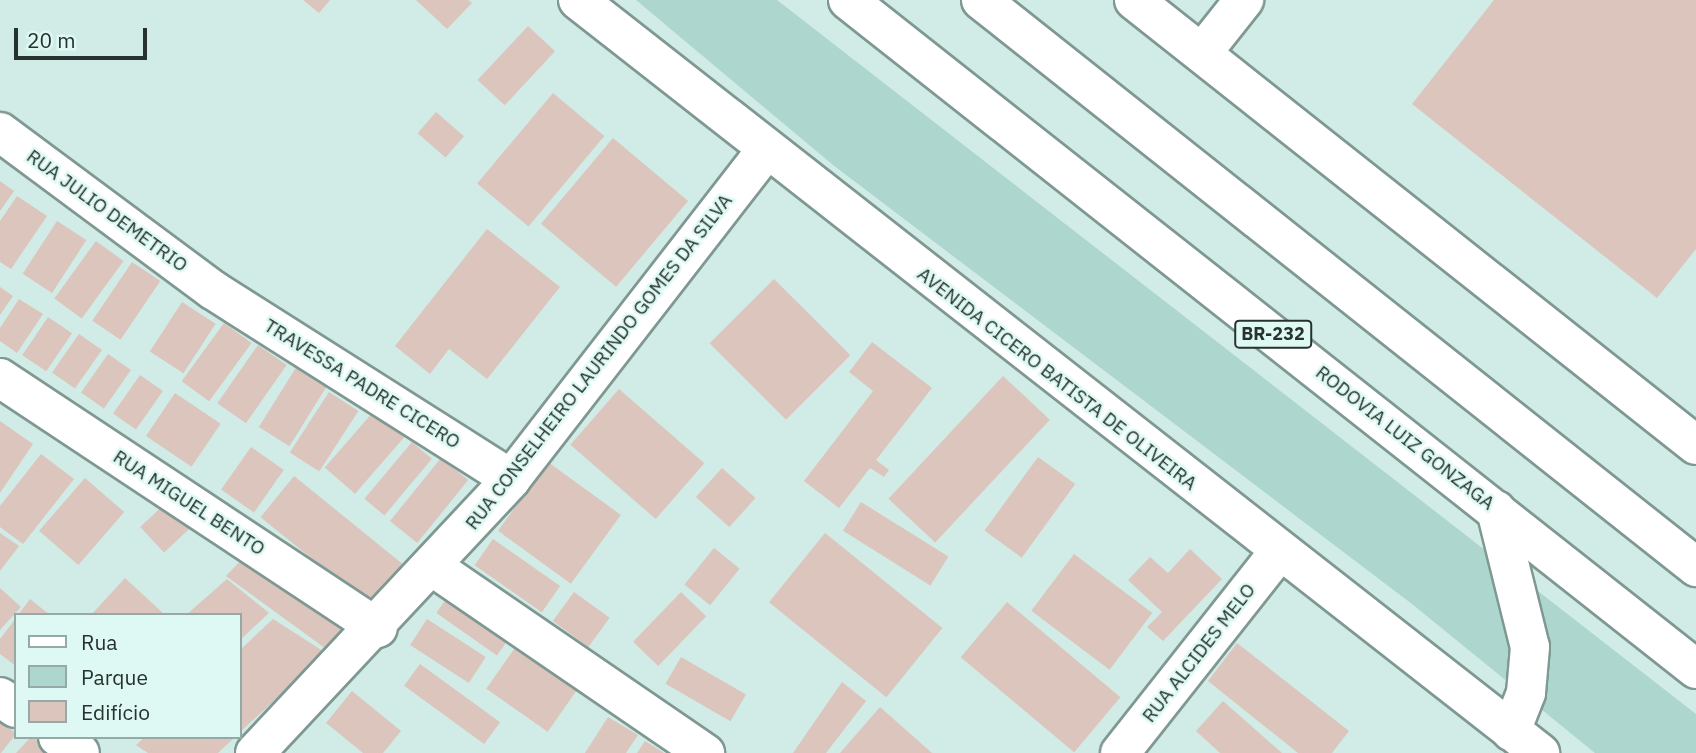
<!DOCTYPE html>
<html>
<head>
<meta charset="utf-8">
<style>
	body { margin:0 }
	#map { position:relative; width:1696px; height:753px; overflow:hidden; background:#d1ebe6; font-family:"IBM Plex Sans",sans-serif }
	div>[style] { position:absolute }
	.green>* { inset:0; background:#acd6ce }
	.building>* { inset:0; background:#dcc5bc; transform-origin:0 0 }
	.roads { filter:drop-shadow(2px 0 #7f9892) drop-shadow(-2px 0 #7f9892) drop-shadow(0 2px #7f9892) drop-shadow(0 -2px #7f9892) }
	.minor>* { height:38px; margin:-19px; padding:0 19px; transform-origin:19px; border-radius:19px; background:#fff }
	.tertiary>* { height:38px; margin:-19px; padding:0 19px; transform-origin:19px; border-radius:19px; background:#fff }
	.secondary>* { height:38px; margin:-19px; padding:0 19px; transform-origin:19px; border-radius:19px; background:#fff }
	.trunk>* { height:38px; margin:-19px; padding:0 19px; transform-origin:19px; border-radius:19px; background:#fff }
	span { translate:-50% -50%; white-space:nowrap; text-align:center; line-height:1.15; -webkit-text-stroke:5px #def9f3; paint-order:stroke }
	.shield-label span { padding:2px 5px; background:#def9f3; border:2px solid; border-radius:5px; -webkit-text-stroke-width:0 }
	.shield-label { font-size:18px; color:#27322f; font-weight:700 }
	.street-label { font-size:19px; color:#27322f }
	.legend { position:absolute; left:14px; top:613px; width:228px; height:126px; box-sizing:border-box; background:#def9f3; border:2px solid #95a9a5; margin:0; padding:9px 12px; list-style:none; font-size:21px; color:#27322f }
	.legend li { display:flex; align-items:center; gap:14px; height:35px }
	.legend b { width:35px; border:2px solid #95a9a5 }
	.scale { position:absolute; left:14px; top:28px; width:133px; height:32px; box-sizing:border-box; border:4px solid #27322f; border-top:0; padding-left:9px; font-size:21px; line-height:24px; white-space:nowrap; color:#27322f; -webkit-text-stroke:5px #def9f3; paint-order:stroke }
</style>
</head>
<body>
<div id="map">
	<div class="green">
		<i style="clip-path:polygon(636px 0,777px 0,1696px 714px,1696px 753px,1595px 753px,1412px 604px,833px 165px)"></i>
	</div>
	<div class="building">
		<i style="clip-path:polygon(303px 0,330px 0,319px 13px)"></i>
		<i style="clip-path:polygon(416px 0,468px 0,472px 3px,447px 29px)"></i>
		<i style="clip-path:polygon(1494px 0,1696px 0,1696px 249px,1657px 298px,1412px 104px)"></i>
		<i style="left:528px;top:26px;width:37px;height:74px;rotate:43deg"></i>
		<i style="left:553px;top:93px;width:67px;height:118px;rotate:40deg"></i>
		<i style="left:436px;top:112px;width:37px;height:28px;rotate:41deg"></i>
		<i style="left:613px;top:138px;width:98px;height:112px;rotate:40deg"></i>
		<i style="clip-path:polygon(0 181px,14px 191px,0 211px)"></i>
		<i style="clip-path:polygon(17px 196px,47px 216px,11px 269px,0 262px,0 221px)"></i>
		<i style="left:57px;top:221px;width:35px;height:63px;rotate:33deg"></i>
		<i style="clip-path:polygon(487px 229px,560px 287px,487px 379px,449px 349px,430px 374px,395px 346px)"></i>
		<i style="left:96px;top:241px;width:34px;height:71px;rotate:36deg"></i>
		<i style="left:132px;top:262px;width:34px;height:71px;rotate:34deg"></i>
		<i style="left:774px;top:279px;width:108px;height:91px;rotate:45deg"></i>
		<i style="clip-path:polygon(0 287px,13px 296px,0 315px)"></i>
		<i style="clip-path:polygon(19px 299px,43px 314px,17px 353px,0 341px,0 328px)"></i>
		<i style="left:182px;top:302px;width:40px;height:59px;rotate:33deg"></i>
		<i style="left:48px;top:317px;width:29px;height:46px;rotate:34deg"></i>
		<i style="left:224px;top:323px;width:34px;height:72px;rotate:36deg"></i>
		<i style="left:79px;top:334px;width:28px;height:47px;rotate:35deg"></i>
		<i style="clip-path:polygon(872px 342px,932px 388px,876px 460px,889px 470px,884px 477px,870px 468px,839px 508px,804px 481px,873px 391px,849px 372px)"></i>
		<i style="left:258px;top:345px;width:35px;height:71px;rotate:35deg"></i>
		<i style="left:108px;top:354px;width:28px;height:47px;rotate:35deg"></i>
		<i style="left:297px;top:366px;width:36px;height:72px;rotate:32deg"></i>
		<i style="left:140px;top:375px;width:28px;height:47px;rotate:35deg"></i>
		<i style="left:1003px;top:376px;width:64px;height:168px;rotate:43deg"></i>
		<i style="left:619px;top:389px;width:113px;height:74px;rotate:41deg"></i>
		<i style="left:329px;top:392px;width:35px;height:72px;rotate:33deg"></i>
		<i style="left:175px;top:393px;width:55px;height:52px;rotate:34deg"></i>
		<i style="left:374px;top:411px;width:40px;height:75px;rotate:41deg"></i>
		<i style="clip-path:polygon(0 421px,33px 444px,0 493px)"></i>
		<i style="left:412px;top:442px;width:26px;height:74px;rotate:40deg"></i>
		<i style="left:251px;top:447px;width:40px;height:52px;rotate:35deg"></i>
		<i style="clip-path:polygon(41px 454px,74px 479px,23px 544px,0 527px,0 506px)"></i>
		<i style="left:1038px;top:457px;width:46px;height:91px;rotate:36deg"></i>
		<i style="left:441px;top:458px;width:35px;height:81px;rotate:39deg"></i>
		<i style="left:548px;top:462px;width:90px;height:85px;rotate:36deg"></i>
		<i style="left:722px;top:468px;width:45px;height:39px;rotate:42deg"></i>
		<i style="left:294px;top:476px;width:141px;height:53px;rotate:39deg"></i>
		<i style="left:85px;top:478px;width:52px;height:70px;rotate:41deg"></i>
		<i style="left:168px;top:501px;width:35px;height:38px;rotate:47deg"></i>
		<i style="left:861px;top:502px;width:103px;height:34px;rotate:32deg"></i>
		<i style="clip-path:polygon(0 533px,19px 546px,0 571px)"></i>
		<i style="left:825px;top:533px;width:151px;height:89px;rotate:39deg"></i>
		<i style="left:493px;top:539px;width:82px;height:32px;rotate:35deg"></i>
		<i style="left:714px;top:548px;width:33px;height:47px;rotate:39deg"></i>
		<i style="clip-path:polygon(1190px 549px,1222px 579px,1163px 641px,1147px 627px,1162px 612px,1128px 580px,1150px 557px,1168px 573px)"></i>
		<i style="left:1074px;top:554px;width:98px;height:71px;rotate:37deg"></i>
		<i style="clip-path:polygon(244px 557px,350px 630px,329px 651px,226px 576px)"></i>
		<i style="clip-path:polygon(125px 578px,165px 615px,91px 615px)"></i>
		<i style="clip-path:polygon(227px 579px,269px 613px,240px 640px,240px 615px,186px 615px)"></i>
		<i style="clip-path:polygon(0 588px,21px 607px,0 630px)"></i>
		<i style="left:574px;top:592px;width:44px;height:36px;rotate:36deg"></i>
		<i style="left:681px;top:592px;width:35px;height:69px;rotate:44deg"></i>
		<i style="left:449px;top:595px;width:74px;height:22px;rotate:35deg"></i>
		<i style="clip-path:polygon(30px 599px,50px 615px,18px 615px)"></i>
		<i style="left:1007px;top:602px;width:148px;height:72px;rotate:40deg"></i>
		<i style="clip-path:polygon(16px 618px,16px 666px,0 654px,0 639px)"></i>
		<i style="clip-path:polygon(273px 619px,326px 653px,240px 732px,240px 650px)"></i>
		<i style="left:427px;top:619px;width:70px;height:31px;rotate:33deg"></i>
		<i style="left:519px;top:642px;width:75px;height:57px;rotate:35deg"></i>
		<i style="clip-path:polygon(1237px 643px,1349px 731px,1332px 753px,1298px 753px,1208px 681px)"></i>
		<i style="left:681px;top:657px;width:75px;height:31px;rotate:30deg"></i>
		<i style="left:420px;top:664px;width:99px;height:27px;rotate:36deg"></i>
		<i style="clip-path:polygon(842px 682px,866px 701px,826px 753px,793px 753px)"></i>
		<i style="clip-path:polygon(352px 691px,401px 731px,383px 753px,363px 753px,326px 723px)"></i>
		<i style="clip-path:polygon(1223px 701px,1282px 753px,1220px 753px,1196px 731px)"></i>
		<i style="clip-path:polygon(880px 707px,932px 753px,840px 753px)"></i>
		<i style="clip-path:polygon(608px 717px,638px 735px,626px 753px,585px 753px)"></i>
		<i style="clip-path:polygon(0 719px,16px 734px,1px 753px,0 753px)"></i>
		<i style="clip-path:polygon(31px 737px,34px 737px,50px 753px,16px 753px)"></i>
		<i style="clip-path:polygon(145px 737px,235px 737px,218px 753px,148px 753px,136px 745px)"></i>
		<i style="clip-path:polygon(645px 741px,664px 753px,637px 753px)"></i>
	</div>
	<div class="roads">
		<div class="minor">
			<i style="left:1202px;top:53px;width:68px;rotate:-51.6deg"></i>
			<i style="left:0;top:132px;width:265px;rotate:36.6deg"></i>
			<i style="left:213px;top:290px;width:353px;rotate:32.4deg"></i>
			<i style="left:0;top:378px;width:453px;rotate:33.5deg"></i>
			<i style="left:433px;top:567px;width:330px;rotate:34.4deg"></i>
			<i style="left:0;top:697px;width:19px;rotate:35deg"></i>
			<i style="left:58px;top:737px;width:27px;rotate:36deg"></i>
			<i style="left:1120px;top:753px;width:255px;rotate:-51.7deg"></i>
		</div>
		<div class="tertiary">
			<i style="left:255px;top:753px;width:375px;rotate:-46.9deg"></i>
			<i style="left:511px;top:479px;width:416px;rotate:-52.2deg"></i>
		</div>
		<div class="secondary">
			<i style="left:578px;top:0;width:1222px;rotate:38.05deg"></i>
			<i style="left:1134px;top:0;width:717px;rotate:38.37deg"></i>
		</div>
		<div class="trunk">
			<i style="left:848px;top:0;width:1080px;rotate:38.27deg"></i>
			<i style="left:981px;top:0;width:913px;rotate:38.41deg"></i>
			<i style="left:1496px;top:510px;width:141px;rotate:76.1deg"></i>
			<i style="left:1530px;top:647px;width:46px;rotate:95deg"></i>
			<i style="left:1526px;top:693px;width:41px;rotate:111.5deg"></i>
		</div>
	</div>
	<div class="shield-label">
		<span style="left:1273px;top:334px">BR-232</span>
	</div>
	<div class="street-label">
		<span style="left:107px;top:211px;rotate:36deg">RUA JULIO DEMETRIO</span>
		<span style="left:599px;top:362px;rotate:-52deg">RUA CONSELHEIRO LAURINDO GOMES DA SILVA</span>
		<span style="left:1057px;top:379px;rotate:38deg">AVENIDA CICERO BATISTA DE OLIVEIRA</span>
		<span style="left:362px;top:384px;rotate:32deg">TRAVESSA PADRE CICERO</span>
		<span style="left:1405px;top:438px;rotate:38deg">RODOVIA LUIZ GONZAGA</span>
		<span style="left:189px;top:503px;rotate:33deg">RUA MIGUEL BENTO</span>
		<span style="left:1199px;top:653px;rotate:-52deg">RUA ALCIDES MELO</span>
	</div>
	<ul class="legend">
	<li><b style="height:9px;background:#fff"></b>Rua</li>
	<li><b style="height:19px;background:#acd6ce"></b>Parque</li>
	<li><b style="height:19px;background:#dcc5bc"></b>Edifício</li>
	</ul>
	<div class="scale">20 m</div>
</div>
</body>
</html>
